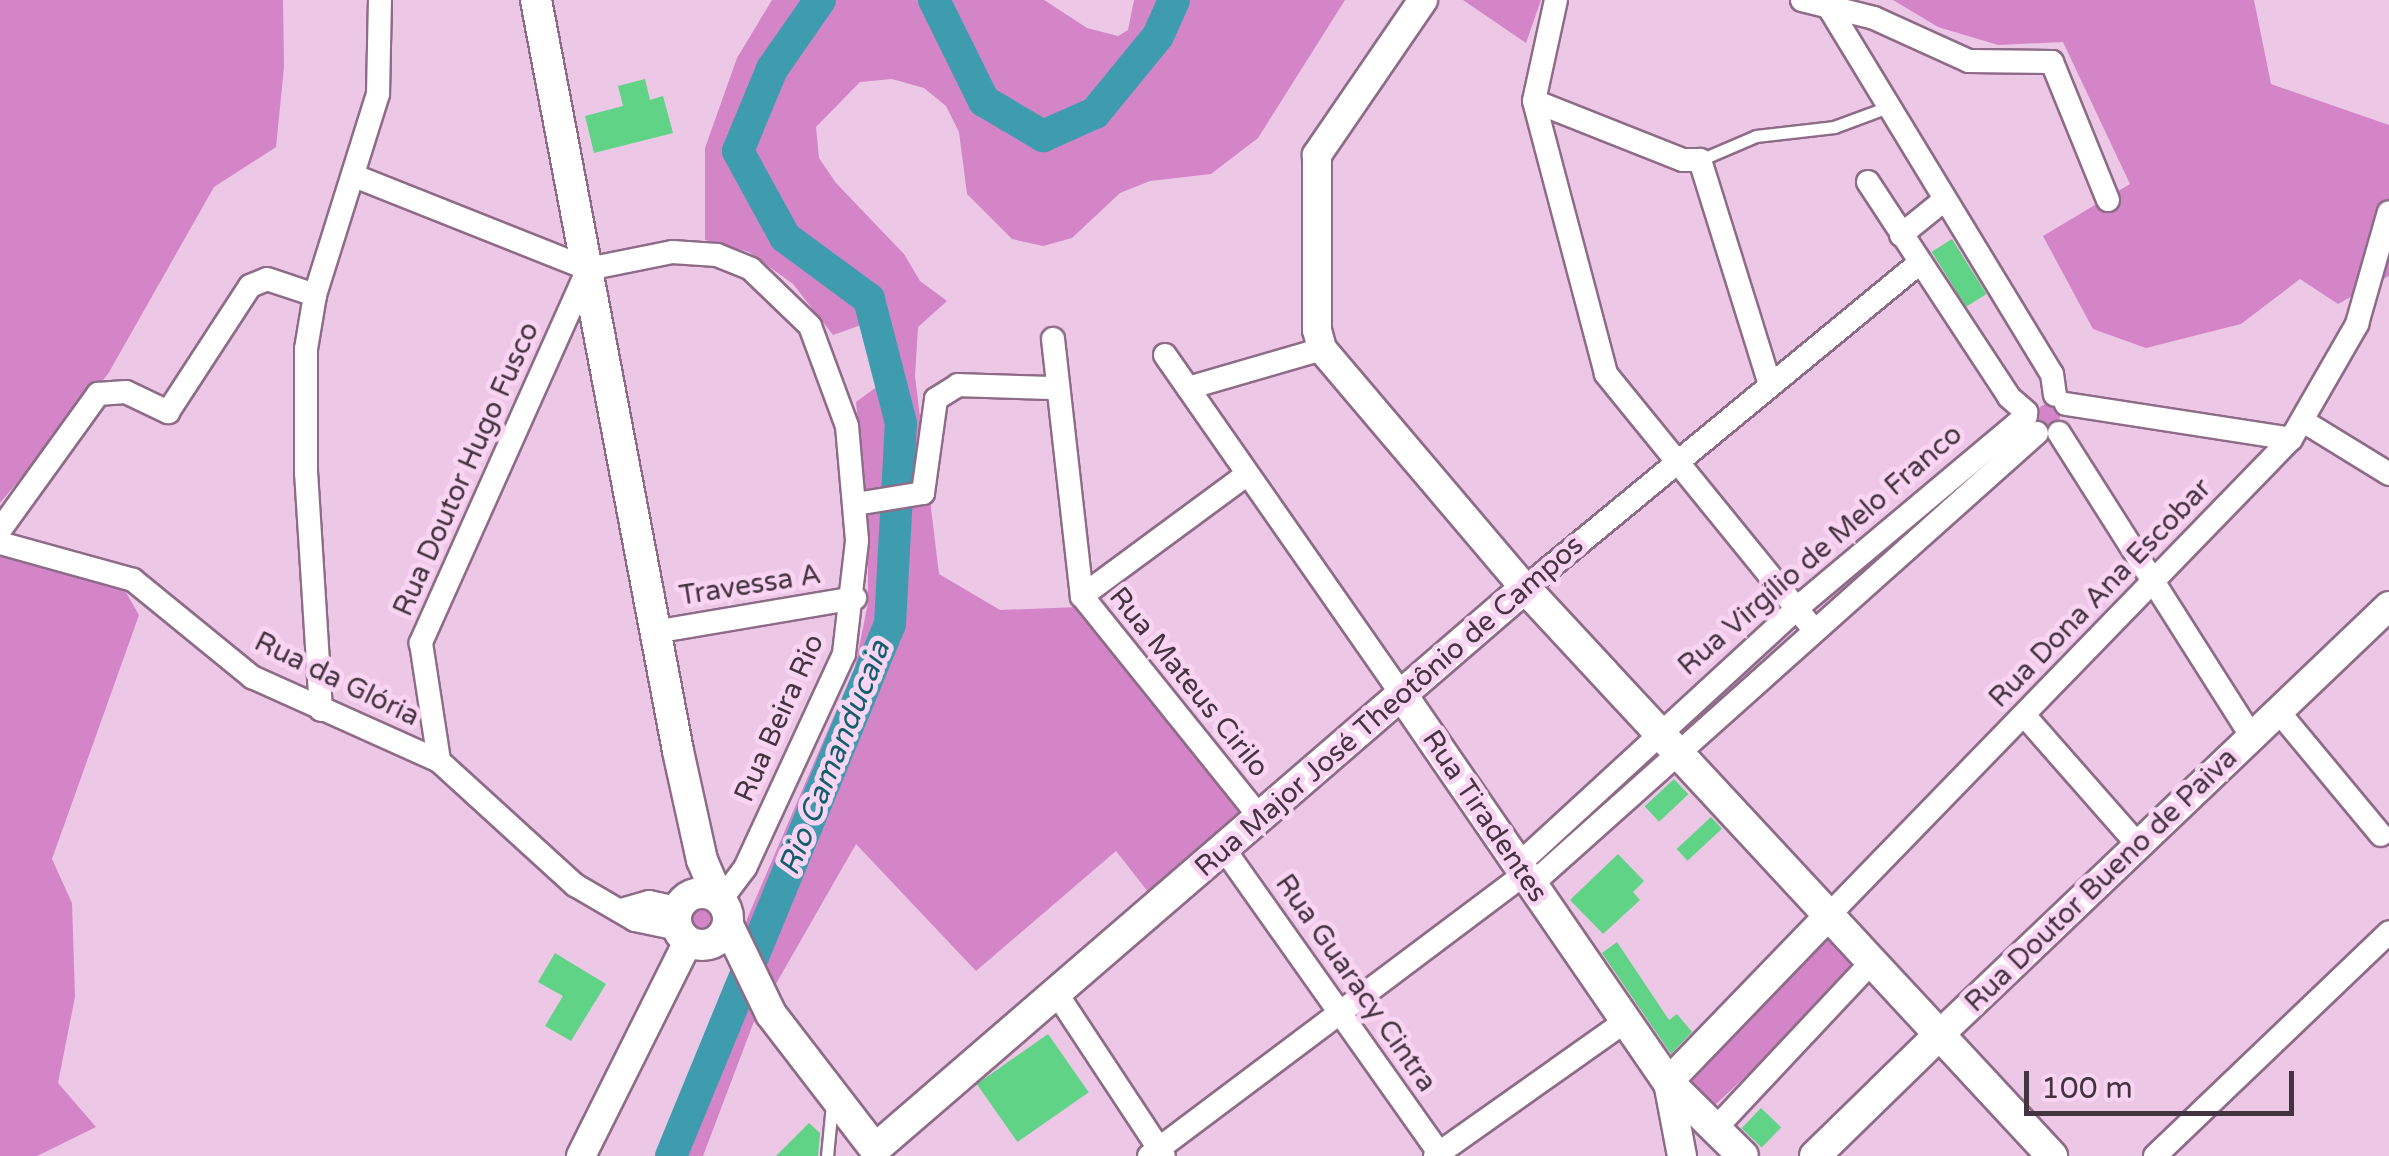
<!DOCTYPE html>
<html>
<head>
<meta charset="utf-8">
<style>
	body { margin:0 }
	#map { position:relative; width:2389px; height:1156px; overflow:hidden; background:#edc7e6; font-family:"Varela Round",sans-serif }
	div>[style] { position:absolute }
	.green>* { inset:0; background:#d385c8; transform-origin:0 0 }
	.round { border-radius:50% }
	.river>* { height:32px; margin:-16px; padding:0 16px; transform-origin:16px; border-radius:16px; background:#3e9cae }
	.building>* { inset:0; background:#61d387; transform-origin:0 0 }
	.roads { filter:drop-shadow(2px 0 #8e6c88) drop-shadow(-2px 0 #8e6c88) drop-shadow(0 2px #8e6c88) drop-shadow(0 -2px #8e6c88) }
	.service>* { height:11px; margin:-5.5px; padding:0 5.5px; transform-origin:5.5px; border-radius:5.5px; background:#fff }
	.minor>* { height:22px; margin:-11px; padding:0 11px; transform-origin:11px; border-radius:11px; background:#fff }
	.tertiary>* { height:28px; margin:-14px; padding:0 14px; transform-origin:14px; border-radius:14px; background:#fff }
	.secondary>* { height:30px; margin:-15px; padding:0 15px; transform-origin:15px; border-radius:15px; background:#fff }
	.secondary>.ring { margin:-15px; padding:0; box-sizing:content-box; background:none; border:30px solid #fff; border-radius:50% }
	span { translate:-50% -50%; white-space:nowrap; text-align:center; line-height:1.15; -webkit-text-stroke:10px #fad4f3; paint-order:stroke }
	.street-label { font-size:28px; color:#433440 }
	.water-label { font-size:30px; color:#115f6c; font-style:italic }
	.scale { position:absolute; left:2024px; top:1071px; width:270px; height:45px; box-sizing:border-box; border:5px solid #433440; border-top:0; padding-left:12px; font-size:30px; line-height:35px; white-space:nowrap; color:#433440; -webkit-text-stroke:8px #fad4f3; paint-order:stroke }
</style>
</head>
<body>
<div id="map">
	<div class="green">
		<i style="clip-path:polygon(0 0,283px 0,284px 67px,276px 147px,214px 187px,108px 374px,0 503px)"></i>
		<i style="clip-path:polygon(772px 0,1044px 0,1087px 28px,1118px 36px,1128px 30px,1134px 0,1345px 0,1258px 138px,1211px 174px,1150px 181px,1120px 193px,1072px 238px,1043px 246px,1012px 239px,967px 194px,959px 132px,946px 106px,924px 88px,892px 79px,860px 82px,816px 127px,819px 158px,836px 183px,904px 254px,920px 281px,947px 301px,918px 327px,915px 376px,939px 574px,1000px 610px,1078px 607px,1239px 812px,1149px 893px,1116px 851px,976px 971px,856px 844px,753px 1024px,703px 1156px,657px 1156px,729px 997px,747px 919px,855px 667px,868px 603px,868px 521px,856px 402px,882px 383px,864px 324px,833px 335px,793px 284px,749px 252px,705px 240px,705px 148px,737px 58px)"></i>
		<i style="clip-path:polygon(1463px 0,1541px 0,1526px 43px)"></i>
		<i style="clip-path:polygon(1893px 0,2254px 0,2271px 84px,2389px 125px,2389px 276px,2338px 304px,2300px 279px,2241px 324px,2146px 348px,2093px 329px,2043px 236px,2130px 184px,2063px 42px,1998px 45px,1938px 27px)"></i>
		<i class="round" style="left:2036px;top:404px;width:24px;height:24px"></i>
		<i style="clip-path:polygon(0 554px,120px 582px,139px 615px,52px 859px,72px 903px,75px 997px,58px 1083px,96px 1127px,37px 1156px,0 1156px)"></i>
		<i class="round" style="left:681px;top:897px;width:44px;height:44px"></i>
		<i style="left:1831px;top:923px;width:54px;height:224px;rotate:47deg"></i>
	</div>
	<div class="river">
		<i style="left:934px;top:0;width:113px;rotate:63.7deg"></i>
		<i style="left:984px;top:101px;width:69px;rotate:30.7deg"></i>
		<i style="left:1043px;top:136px;width:57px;rotate:-23.9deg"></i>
		<i style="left:1095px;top:113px;width:99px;rotate:-50.7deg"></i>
		<i style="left:1158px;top:36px;width:39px;rotate:-66deg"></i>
		<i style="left:671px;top:1156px;width:575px;rotate:-67.63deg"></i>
		<i style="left:890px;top:624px;width:201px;rotate:-86.9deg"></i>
		<i style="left:901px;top:423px;width:128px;rotate:-104.5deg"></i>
		<i style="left:869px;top:299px;width:104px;rotate:-143.6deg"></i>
		<i style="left:785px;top:237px;width:98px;rotate:-118.7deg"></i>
		<i style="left:738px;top:151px;width:89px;rotate:-67.5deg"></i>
		<i style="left:772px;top:69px;width:84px;rotate:-55.2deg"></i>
	</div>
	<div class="building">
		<i style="clip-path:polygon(645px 79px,650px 100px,663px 96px,673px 133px,594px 153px,585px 116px,623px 106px,618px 86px)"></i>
		<i style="left:1952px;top:239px;width:65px;height:24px;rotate:58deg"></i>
		<i style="left:1674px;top:779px;width:21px;height:40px;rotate:47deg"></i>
		<i style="left:1711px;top:817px;width:16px;height:47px;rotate:47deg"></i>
		<i style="clip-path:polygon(1618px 854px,1644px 881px,1633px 892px,1640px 900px,1603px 934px,1570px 900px)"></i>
		<i style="clip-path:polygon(1617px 942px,1669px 1020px,1677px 1014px,1692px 1032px,1671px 1054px,1602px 953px)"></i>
		<i style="clip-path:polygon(555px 953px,606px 984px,571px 1041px,545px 1026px,563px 996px,538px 982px)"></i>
		<i style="left:1048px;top:1034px;width:71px;height:87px;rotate:55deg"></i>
		<i style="left:1761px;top:1108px;width:28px;height:28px;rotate:44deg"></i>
		<i style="clip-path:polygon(809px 1123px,820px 1133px,818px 1156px,776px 1156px)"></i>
	</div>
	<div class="roads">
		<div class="service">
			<i style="left:1700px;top:160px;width:61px;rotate:-23.2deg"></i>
			<i style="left:1756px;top:136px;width:79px;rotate:-6.6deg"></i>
			<i style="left:1834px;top:127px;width:58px;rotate:-20.3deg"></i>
			<i style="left:827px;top:1156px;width:52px;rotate:-84.5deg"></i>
		</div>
		<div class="minor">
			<i style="left:1556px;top:0;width:103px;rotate:102.3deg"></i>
			<i style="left:1534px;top:101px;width:282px;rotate:75.2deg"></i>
			<i style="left:1606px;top:374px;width:330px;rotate:50.9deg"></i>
			<i style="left:1802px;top:0;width:74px;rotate:14deg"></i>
			<i style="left:1874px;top:18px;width:104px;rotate:24.4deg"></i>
			<i style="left:1969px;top:61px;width:83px;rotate:0.7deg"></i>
			<i style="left:2052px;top:62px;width:149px;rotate:67.9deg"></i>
			<i style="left:1828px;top:6px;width:431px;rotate:58.7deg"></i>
			<i style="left:2052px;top:374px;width:21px;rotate:82deg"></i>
			<i style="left:1534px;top:101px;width:160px;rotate:21.6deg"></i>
			<i style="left:1683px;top:160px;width:17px"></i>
			<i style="left:1700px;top:160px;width:232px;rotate:72.7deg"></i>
			<i style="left:357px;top:177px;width:249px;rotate:21.7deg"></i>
			<i style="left:1868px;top:182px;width:257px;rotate:56.7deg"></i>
			<i style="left:2009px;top:397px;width:23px;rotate:41deg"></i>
			<i style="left:1901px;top:235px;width:54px;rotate:-39deg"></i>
			<i style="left:588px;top:269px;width:86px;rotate:-11.4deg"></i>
			<i style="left:672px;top:252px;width:45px;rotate:3.8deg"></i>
			<i style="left:717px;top:255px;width:37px;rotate:22deg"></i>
			<i style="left:751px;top:269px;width:82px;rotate:44deg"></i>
			<i style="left:810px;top:326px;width:107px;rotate:69.7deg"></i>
			<i style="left:847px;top:426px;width:115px;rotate:85deg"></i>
			<i style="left:857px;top:541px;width:114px;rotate:96.6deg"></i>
			<i style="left:844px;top:654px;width:236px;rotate:114.8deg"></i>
			<i style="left:745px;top:868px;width:40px;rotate:127deg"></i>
			<i style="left:588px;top:269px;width:410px;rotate:114.1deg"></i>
			<i style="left:421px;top:643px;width:119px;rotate:81.3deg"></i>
			<i style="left:439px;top:761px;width:184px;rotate:42.4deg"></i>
			<i style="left:575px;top:885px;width:69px;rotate:30.3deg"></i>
			<i style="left:635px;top:920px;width:44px;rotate:11.8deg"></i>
			<i style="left:1053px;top:339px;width:259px;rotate:83.6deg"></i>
			<i style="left:1082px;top:596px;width:286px;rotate:51.2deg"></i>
			<i style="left:1165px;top:355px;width:414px;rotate:55.1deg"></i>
			<i style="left:1188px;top:388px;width:140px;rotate:-16.2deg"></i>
			<i style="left:2066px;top:404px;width:228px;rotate:8.8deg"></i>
			<i style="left:2303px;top:421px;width:101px;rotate:31.6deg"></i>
			<i style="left:2059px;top:433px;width:359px;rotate:57.6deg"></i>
			<i style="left:856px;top:504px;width:68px;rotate:-9.3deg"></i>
			<i style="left:923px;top:493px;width:95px;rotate:-82.1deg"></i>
			<i style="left:936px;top:399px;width:26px;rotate:-32deg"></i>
			<i style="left:958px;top:385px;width:97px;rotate:1.8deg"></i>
			<i style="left:0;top:530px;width:168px;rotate:-54.2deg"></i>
			<i style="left:98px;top:394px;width:28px;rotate:-4deg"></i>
			<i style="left:126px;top:392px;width:47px;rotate:25.5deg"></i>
			<i style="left:168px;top:412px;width:150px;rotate:-56.9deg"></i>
			<i style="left:250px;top:286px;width:18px;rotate:-22deg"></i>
			<i style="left:267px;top:279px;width:51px;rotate:18.4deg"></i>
			<i style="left:0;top:543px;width:138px;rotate:15.5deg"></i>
			<i style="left:133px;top:580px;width:154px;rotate:39.2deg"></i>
			<i style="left:252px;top:677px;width:205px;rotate:24.2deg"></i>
			<i style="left:1525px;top:588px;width:509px;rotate:-39.5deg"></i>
			<i style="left:1082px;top:596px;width:202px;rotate:-36.4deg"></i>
			<i style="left:654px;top:632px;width:204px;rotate:-9.6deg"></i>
			<i style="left:321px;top:710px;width:237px;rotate:-93.6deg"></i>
			<i style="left:306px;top:473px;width:124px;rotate:-90deg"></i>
			<i style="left:306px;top:349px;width:55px;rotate:-80.5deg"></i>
			<i style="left:315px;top:295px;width:211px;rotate:-72.6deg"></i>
			<i style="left:378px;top:94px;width:94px;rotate:-88.8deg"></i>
			<i style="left:2278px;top:711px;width:161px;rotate:50.3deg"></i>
			<i style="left:2024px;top:715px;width:174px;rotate:48.7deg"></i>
			<i style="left:1224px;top:849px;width:372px;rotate:54.7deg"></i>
			<i style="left:1518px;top:865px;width:379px;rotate:-42.6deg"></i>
			<i style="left:1797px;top:608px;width:299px;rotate:-40deg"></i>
			<i style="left:1532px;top:884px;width:677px;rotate:-41.77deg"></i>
			<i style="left:621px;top:910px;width:29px;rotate:-16deg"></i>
			<i style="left:649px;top:902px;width:30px;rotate:12deg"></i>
			<i style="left:1829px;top:915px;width:663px;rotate:-45.86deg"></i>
			<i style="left:2291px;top:439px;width:133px;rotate:-60.1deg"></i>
			<i style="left:2357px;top:324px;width:116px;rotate:-74.1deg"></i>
			<i style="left:1057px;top:994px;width:194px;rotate:56.6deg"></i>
			<i style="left:1715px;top:1129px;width:229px;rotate:-46.8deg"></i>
			<i style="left:1149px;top:1156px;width:470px;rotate:-36.9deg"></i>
			<i style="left:1435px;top:1156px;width:232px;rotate:-35.3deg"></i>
			<i style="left:2155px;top:1156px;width:324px;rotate:-43.7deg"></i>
		</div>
		<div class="tertiary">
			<i style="left:1423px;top:0;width:188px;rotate:124.4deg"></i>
			<i style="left:1317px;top:155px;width:175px;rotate:90deg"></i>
			<i style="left:1317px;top:330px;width:20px;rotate:75deg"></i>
			<i style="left:1322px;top:349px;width:314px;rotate:49.7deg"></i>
			<i style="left:1936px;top:1038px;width:626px;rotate:-43.64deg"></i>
			<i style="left:581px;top:1156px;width:240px;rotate:-63.5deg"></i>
			<i style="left:1682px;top:1156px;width:75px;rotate:-100.7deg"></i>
			<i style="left:1668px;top:1082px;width:232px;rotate:-46deg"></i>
		</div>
		<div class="secondary">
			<i style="left:536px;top:0;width:764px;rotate:79.29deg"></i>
			<i style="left:678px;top:751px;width:112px;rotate:77.6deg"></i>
			<i style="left:702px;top:860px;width:39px;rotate:67deg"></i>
			<i style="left:1402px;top:695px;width:470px;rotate:55.5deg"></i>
			<i style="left:1668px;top:1082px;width:105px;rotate:44.6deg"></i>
			<i class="ring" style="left:676px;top:893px;width:22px;height:22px"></i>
			<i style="left:728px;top:925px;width:99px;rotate:64.2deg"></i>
			<i style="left:771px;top:1014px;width:170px;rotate:52.4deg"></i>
			<i style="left:875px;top:1149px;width:859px;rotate:-40.8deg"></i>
			<i style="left:1525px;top:588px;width:775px;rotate:47.14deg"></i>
			<i style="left:1815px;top:1156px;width:169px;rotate:-44.3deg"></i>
		</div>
	</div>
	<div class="street-label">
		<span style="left:466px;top:469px;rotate:-66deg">Rua Doutor Hugo Fusco</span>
		<span style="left:1820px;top:550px;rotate:-41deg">Rua Virgílio de Melo Franco</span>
		<span style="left:750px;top:585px;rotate:-9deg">Travessa A</span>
		<span style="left:2100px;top:593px;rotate:-46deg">Rua Dona Ana Escobar</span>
		<span style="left:337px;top:679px;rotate:26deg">Rua da Glória</span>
		<span style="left:1189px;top:682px;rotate:51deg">Rua Mateus Cirilo</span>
		<span style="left:1389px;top:706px;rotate:-41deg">Rua Major José Theotônio de Campos</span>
		<span style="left:779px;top:718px;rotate:-66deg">Rua Beira Rio</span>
		<span style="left:1485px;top:816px;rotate:56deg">Rua Tiradentes</span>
		<span style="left:2101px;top:880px;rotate:-44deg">Rua Doutor Bueno de Paiva</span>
		<span style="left:1356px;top:983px;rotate:55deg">Rua Guaracy Cintra</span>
	</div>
	<div class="water-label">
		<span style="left:835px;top:758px;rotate:-68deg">Rio Camanducaia</span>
	</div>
	<div class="scale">100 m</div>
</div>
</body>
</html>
